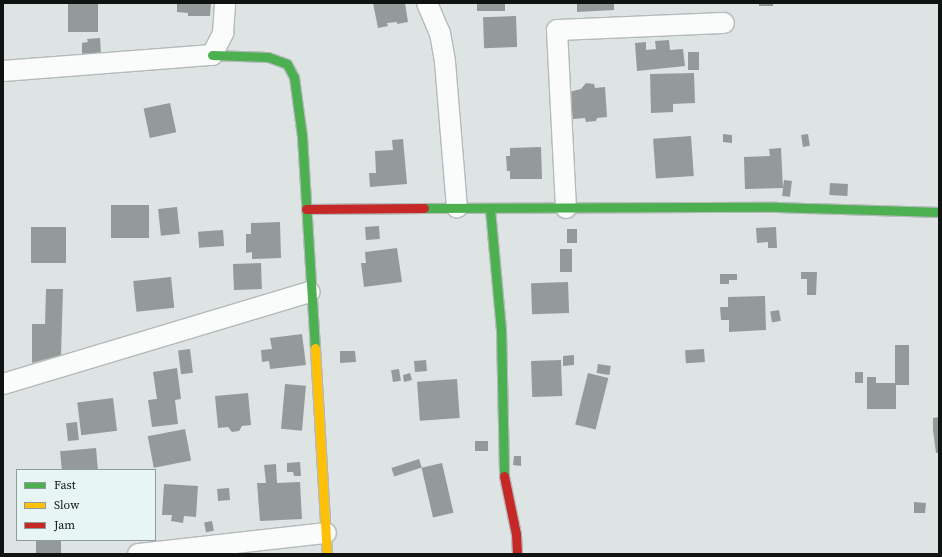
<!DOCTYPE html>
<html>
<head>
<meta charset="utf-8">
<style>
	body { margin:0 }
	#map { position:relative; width:942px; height:557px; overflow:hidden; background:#dde4e3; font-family:"Source Serif 4",serif }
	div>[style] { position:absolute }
	.building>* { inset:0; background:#949a99; transform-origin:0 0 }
	.roads { filter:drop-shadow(1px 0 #b4bab9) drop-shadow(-1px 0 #b4bab9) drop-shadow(0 1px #b4bab9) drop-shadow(0 -1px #b4bab9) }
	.street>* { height:20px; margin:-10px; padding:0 10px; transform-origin:10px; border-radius:10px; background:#fafbfb }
	.fast>* { height:9px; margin:-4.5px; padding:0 4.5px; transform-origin:4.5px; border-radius:4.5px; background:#4caf50 }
	.slow>* { height:9px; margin:-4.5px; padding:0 4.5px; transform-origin:4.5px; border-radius:4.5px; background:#ffc107 }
	.jam>* { height:9px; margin:-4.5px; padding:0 4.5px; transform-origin:4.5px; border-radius:4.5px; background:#c62828 }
	span { translate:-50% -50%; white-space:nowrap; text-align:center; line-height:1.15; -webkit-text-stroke:4px #e7f5f4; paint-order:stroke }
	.frame { position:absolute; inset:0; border:4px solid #0f1413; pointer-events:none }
	.legend { position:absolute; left:16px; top:469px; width:140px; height:72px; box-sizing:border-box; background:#e7f5f4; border:1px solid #919b9a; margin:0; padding:5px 7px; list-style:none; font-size:12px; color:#0f1413 }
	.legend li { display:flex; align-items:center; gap:8px; height:20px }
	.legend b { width:20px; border:1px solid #919b9a }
</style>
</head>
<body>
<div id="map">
	<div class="building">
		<i style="left:68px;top:3px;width:30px;height:29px"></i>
		<i style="clip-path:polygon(177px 3px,211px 3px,210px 16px,188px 16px,188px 13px,177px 12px)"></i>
		<i style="clip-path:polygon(373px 3px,405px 3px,408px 22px,397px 24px,397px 22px,387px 23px,388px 26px,378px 28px)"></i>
		<i style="left:477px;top:3px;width:28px;height:8px"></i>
		<i style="clip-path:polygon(577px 3px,614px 3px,614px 10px,577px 12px)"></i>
		<i style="left:759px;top:3px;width:14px;height:3px"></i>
		<i style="left:516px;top:16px;width:31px;height:33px;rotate:88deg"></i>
		<i style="clip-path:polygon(100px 38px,101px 54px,82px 55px,82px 43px,88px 42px,87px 39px)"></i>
		<i style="clip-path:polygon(669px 40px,670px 50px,683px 49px,685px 66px,637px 71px,635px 43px,646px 42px,646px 50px,656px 49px,655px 41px)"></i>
		<i style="left:688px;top:52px;width:11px;height:18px"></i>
		<i style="clip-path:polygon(694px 73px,695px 103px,673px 104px,673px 112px,651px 113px,650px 74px)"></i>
		<i style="clip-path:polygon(586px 83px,594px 84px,595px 88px,605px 87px,607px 117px,597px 118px,596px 121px,586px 122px,585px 118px,573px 119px,569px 92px,581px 89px)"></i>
		<i style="left:170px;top:103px;width:30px;height:27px;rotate:78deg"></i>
		<i style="clip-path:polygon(723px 134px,732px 135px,732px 143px,723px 142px)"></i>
		<i style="left:808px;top:134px;width:12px;height:7px;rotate:81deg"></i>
		<i style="left:691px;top:136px;width:40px;height:38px;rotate:86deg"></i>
		<i style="clip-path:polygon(403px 139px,407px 184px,370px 187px,369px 173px,376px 173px,375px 151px,393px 150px,392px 140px)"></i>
		<i style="clip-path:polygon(541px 147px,542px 179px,510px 179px,510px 171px,507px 171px,506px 156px,510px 156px,510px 148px)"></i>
		<i style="clip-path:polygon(781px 148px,783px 188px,745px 189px,744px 157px,770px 156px,769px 149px)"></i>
		<i style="left:784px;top:180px;width:8px;height:16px;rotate:7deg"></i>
		<i style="left:830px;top:183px;width:18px;height:12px;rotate:3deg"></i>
		<i style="left:111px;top:205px;width:38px;height:33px"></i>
		<i style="left:177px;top:207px;width:27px;height:19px;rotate:84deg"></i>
		<i style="clip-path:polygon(280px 222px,281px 258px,252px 259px,252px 252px,246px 253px,246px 234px,251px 234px,251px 223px)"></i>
		<i style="left:379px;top:226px;width:13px;height:14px;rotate:86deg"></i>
		<i style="left:31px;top:227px;width:35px;height:36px"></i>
		<i style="clip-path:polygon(776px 227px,777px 248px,768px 248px,768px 242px,757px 243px,756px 228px)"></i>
		<i style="left:567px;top:229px;width:10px;height:14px"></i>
		<i style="left:223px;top:230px;width:16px;height:25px;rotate:86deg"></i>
		<i style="clip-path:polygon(397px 248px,402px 282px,364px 287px,361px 263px,366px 263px,365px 252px)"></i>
		<i style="left:560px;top:249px;width:12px;height:23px"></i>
		<i style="left:261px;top:263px;width:26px;height:28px;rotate:88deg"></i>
		<i style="clip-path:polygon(801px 272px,817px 272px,816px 295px,807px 295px,807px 279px,801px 279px)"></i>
		<i style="clip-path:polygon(720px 274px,737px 274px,737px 280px,729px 280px,729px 284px,720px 284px)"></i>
		<i style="left:171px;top:277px;width:31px;height:38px;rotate:84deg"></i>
		<i style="left:568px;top:282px;width:31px;height:37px;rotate:88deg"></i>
		<i style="clip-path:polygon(46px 289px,63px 289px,61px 355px,32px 363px,32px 324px,45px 324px)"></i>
		<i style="clip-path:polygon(765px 296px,766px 330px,729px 332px,729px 320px,721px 320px,720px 307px,728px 307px,728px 297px)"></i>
		<i style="left:779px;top:310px;width:11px;height:9px;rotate:80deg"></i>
		<i style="clip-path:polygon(302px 334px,306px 365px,270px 369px,269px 361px,262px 362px,261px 350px,272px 349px,270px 338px)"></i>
		<i style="clip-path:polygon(895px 345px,909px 345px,909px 385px,896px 385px,896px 409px,867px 409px,867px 377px,876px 377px,876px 383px,895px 383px)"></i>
		<i style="left:190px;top:349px;width:24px;height:12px;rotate:83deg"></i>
		<i style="left:704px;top:349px;width:13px;height:19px;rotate:86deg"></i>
		<i style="clip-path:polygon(340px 351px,355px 351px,356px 362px,340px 363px)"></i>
		<i style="clip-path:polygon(574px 355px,574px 365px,563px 366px,563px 356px)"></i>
		<i style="left:426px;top:360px;width:11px;height:12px;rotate:85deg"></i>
		<i style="left:561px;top:360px;width:36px;height:30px;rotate:88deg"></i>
		<i style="left:598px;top:364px;width:13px;height:9px;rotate:9deg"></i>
		<i style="clip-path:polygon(177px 368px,181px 399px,175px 400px,178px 424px,152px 427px,148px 400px,157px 399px,153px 372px)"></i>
		<i style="left:399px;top:369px;width:12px;height:8px;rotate:81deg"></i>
		<i style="left:855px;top:372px;width:8px;height:11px"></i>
		<i style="clip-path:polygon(410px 373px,412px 380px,404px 382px,403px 375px)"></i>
		<i style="left:588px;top:373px;width:21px;height:53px;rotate:14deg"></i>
		<i style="left:457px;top:379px;width:39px;height:40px;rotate:86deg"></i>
		<i style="left:285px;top:384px;width:21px;height:45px;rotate:5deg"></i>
		<i style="clip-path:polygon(248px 393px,251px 425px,242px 426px,239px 431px,232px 432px,228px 427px,218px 428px,215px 396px)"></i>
		<i style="left:113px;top:398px;width:33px;height:36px;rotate:83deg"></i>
		<i style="clip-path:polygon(939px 417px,939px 453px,936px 453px,933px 430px,933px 418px)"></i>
		<i style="left:77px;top:422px;width:18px;height:11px;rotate:84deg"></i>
		<i style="left:185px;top:429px;width:32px;height:38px;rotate:79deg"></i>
		<i style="left:475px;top:441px;width:13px;height:10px"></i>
		<i style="left:96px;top:448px;width:22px;height:36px;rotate:85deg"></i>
		<i style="clip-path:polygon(514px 456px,521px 456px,521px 466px,513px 465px)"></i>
		<i style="left:419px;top:459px;width:9px;height:29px;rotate:72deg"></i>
		<i style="clip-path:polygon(300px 462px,301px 476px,294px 476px,293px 472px,287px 472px,287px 463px)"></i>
		<i style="left:442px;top:463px;width:51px;height:21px;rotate:77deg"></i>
		<i style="clip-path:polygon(276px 464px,277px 483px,300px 482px,302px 519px,260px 521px,257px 483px,266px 483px,264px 465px)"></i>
		<i style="clip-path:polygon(164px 484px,198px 486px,196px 517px,184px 516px,183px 523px,171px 521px,172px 515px,162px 515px)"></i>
		<i style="left:229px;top:488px;width:12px;height:12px;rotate:85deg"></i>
		<i style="clip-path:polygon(914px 502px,926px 503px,925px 513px,914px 513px)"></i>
		<i style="left:212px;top:521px;width:10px;height:8px;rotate:79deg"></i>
		<i style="left:36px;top:540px;width:25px;height:14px"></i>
	</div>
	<div class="roads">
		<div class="street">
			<i style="left:427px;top:3px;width:33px;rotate:67deg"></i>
			<i style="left:440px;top:33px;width:29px;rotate:80deg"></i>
			<i style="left:445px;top:62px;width:146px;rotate:85.3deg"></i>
			<i style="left:3px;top:71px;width:210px;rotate:-4.4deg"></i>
			<i style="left:212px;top:55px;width:25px;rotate:-63deg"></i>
			<i style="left:223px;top:33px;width:30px;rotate:-86deg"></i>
			<i style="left:566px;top:208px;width:178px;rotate:-92.9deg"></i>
			<i style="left:557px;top:30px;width:167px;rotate:-2.4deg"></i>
			<i style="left:3px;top:384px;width:320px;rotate:-16.7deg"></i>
			<i style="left:138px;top:554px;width:189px;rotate:-6.4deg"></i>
		</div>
		<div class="fast">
			<i style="left:212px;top:55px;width:56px;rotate:2deg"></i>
			<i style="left:268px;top:57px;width:20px;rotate:20deg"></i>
			<i style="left:287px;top:64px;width:15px;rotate:62deg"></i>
			<i style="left:294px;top:77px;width:60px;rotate:82.3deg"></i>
			<i style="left:302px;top:136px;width:212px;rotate:86.5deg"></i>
			<i style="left:424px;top:208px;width:352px;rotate:-0.2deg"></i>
			<i style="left:776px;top:207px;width:163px;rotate:1.8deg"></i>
			<i style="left:490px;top:209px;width:121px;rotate:84.8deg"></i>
			<i style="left:501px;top:329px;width:147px;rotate:88.8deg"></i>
		</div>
		<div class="slow">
			<i style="left:315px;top:348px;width:206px;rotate:86.7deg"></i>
		</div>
		<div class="jam">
			<i style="left:306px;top:209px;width:118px;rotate:-0.5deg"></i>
			<i style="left:504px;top:476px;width:59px;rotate:78.3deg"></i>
			<i style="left:516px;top:534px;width:20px;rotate:87deg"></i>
		</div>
	</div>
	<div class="frame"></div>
	<ul class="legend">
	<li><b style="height:5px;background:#4caf50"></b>Fast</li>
	<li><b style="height:5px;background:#ffc107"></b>Slow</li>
	<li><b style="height:5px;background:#c62828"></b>Jam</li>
	</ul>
</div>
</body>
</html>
